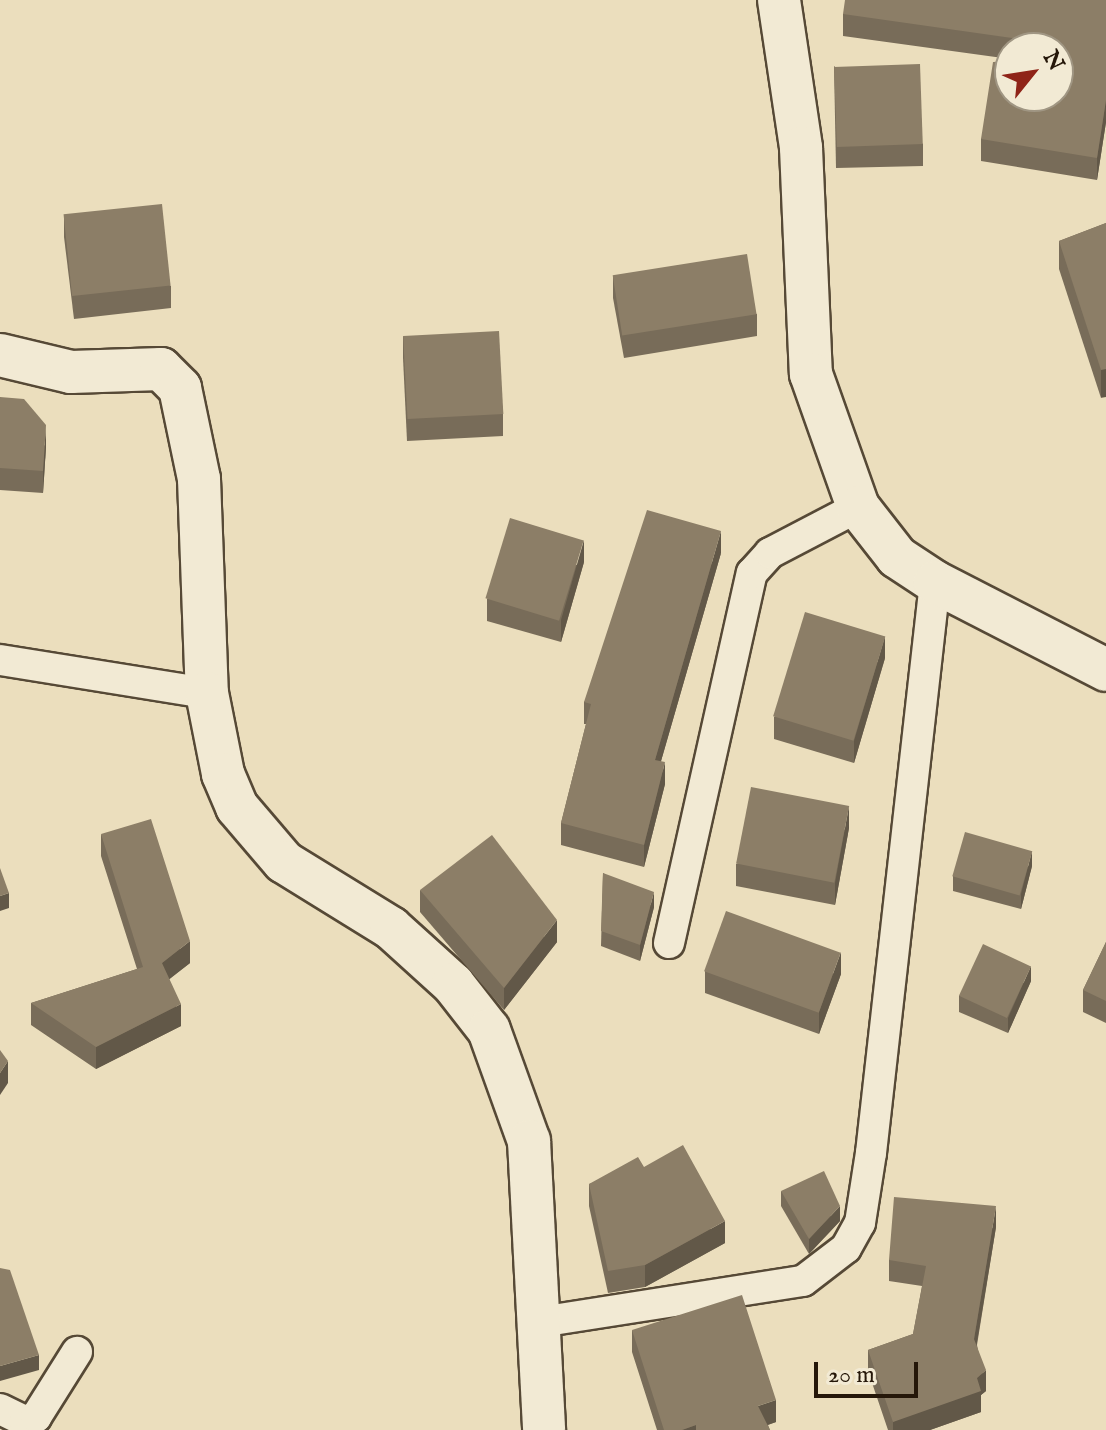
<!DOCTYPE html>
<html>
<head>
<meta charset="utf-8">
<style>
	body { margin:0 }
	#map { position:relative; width:1106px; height:1430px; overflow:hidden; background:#ebdebd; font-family:"IM FELL English",serif }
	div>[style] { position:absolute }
	.roads { filter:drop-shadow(2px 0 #564936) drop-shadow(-2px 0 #564936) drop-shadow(0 2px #564936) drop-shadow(0 -2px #564936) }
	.street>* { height:30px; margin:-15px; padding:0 15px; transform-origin:15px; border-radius:15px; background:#f2ead4 }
	.secondary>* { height:42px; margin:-21px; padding:0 21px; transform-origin:21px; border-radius:21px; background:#f2ead4 }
	.wall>* { inset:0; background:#786c59 }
	.shaded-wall>* { inset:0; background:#625848; transform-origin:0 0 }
	.building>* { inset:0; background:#8c7e67; transform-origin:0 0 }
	span { translate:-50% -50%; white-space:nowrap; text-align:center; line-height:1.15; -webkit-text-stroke:6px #f2ead4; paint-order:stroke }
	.north { position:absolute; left:994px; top:32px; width:80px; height:80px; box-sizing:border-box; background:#f2ead4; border:2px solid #a09683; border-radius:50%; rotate:60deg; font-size:22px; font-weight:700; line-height:32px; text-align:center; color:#251709 }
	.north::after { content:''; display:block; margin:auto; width:28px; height:36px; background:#8f2418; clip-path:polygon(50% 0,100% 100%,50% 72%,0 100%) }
	.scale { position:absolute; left:814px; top:1362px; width:104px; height:36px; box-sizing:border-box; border:4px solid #251709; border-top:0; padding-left:10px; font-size:24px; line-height:28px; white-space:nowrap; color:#251709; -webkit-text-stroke:6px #f2ead4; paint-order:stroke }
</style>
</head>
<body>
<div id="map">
	<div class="roads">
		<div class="street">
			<i style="left:0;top:660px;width:210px;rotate:9.1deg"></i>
			<i style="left:669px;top:943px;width:379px;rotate:-77.4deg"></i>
			<i style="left:752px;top:573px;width:27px;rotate:-48deg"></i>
			<i style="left:770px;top:553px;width:99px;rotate:-27.6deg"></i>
			<i style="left:540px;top:1322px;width:266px;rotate:-8.9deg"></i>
			<i style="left:803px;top:1281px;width:54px;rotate:-37.5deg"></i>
			<i style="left:846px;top:1248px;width:29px;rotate:-61deg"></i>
			<i style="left:860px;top:1223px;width:71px;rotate:-81.1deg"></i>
			<i style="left:871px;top:1153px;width:575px;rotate:-83.6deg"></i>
			<i style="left:0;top:1409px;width:28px;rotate:26deg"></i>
			<i style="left:25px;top:1421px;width:12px;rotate:-20deg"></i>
			<i style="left:36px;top:1417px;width:77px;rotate:-57.8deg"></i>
		</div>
		<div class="secondary">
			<i style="left:779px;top:0;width:150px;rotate:81.5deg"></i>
			<i style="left:801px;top:148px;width:226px;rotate:87.5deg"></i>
			<i style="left:811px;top:374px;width:141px;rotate:70.5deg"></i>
			<i style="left:858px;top:507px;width:63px;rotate:52deg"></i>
			<i style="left:897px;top:557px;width:45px;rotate:33.3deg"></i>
			<i style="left:935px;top:582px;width:192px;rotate:27.2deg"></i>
			<i style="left:0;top:355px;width:73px;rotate:13.5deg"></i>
			<i style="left:71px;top:372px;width:90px;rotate:-1.9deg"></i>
			<i style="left:161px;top:369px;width:27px;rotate:45deg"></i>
			<i style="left:180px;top:388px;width:93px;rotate:78.2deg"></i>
			<i style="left:199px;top:479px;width:214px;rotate:87.9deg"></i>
			<i style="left:207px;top:693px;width:83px;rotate:78.8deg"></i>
			<i style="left:223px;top:774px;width:36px;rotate:67deg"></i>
			<i style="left:237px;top:807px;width:72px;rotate:49.5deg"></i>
			<i style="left:284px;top:862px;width:126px;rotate:31.7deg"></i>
			<i style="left:391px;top:928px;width:84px;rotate:42.1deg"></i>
			<i style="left:453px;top:984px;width:58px;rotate:52deg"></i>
			<i style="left:489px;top:1030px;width:118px;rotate:70.2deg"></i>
			<i style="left:529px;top:1141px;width:289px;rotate:87deg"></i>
		</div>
	</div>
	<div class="wall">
		<i style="clip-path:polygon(1106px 0,1106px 122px,1097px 180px,981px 161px,981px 139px,1010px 96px,1058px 48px,1010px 48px,1010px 59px,843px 36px,843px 14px)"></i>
		<i style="clip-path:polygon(834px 66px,923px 144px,923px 166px,836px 168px)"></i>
		<i style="clip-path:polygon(64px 215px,171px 286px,171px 308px,74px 319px,64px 237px)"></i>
		<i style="clip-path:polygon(1106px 223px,1106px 397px,1101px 398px,1059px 269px,1059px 241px)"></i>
		<i style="clip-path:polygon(613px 276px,757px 314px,757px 336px,624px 358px,613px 298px)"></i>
		<i style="clip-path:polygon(403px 336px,503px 414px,503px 436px,407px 441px,403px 358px)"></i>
		<i style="clip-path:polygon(0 397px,46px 447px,43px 493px,0 490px)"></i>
		<i style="clip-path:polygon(721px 553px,661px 761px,665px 784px,644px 867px,561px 845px,561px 823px,586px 724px,584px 724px,584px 702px)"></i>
		<i style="clip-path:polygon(584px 562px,561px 642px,487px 621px,487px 599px)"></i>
		<i style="clip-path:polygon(885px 658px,854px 763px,774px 739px,774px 717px)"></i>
		<i style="clip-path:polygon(849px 828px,835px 905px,736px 886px,736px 864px)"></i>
		<i style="clip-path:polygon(101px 834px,190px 963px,169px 979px,181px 1026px,96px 1069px,31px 1025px,31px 1003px,137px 969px,101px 856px)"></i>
		<i style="clip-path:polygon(1032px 866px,1021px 909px,953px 891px,953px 876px)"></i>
		<i style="clip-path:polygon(603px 873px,654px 907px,640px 961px,601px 946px)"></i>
		<i style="clip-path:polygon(420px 890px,557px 942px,504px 1010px,420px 912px)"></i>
		<i style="clip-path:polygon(1106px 942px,1106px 1023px,1083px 1012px,1083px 990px)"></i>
		<i style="clip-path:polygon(705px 971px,841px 974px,819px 1034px,705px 993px)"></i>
		<i style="clip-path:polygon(1031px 981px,1008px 1033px,959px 1012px,959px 996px)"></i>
		<i style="clip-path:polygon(644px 1167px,725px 1243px,645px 1287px,608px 1293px,589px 1206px,589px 1184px)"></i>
		<i style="clip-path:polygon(781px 1191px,840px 1221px,809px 1254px,781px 1206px)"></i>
		<i style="clip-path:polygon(996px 1227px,977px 1345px,986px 1391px,981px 1395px,981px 1412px,930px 1430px,888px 1430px,868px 1371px,868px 1350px,913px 1334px,922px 1286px,889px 1281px,889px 1260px)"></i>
		<i style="clip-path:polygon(632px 1330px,776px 1422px,768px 1425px,770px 1430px,657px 1430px,632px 1352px)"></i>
	</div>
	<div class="shaded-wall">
		<i style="clip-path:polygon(1106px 100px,1106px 122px,1097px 180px,1097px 158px)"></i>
		<i style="left:1106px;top:369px;width:28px;height:5px;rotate:90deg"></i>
		<i style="clip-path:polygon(46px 425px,46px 447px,43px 493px,43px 471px)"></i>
		<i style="clip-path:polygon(721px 531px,721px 553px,655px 782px,655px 760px)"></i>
		<i style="clip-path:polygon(584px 540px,584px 562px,561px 642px,561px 620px)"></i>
		<i style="clip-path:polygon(885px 636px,885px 658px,854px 763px,854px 741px)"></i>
		<i style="clip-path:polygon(665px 762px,665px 784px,644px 867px,644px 845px)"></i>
		<i style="clip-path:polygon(849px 806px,849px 828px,835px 905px,835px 883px)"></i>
		<i style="clip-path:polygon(1032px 851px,1032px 866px,1021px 909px,1021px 894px)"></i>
		<i style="clip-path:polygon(654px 892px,654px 907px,640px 961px,640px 945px)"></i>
		<i style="clip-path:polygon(9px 893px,9px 908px,0 911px,0 896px)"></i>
		<i style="clip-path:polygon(557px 920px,557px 942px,504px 1010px,504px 988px)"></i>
		<i style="clip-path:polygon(190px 941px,190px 963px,162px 985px,162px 963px)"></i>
		<i style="clip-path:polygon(841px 952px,841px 974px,819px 1034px,819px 1012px)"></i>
		<i style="clip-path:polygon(1031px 966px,1031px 981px,1008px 1033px,1008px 1018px)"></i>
		<i style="clip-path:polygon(181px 1004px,181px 1026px,96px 1069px,96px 1047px)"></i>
		<i style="clip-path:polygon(8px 1061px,8px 1083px,0 1095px,0 1073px)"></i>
		<i style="clip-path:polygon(840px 1206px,840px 1221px,809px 1254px,809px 1239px)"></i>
		<i style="clip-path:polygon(996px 1206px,996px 1227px,974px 1360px,974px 1339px)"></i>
		<i style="clip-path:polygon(725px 1221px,725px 1243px,645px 1287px,645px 1265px)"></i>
		<i style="clip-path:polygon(39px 1355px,39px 1370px,0 1381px,0 1366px)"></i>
		<i style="clip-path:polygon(986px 1370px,986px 1391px,981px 1395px,981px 1412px,930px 1430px,893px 1430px,893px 1422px,977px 1378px)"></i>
		<i style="clip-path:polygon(776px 1400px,776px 1422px,758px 1428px,758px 1406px)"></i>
		<i style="clip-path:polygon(696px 1425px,696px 1430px,682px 1430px)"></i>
	</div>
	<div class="building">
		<i style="clip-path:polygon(845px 0,1106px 0,1106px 100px,1097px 158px,981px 139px,993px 62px,1010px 61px,1010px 96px,1058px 96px,1058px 48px,1025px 48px,1026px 40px,843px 14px)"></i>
		<i style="left:920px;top:64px;width:80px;height:86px;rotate:88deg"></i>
		<i style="left:162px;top:204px;width:82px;height:99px;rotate:84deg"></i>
		<i style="clip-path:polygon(1106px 223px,1106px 369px,1101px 370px,1059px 241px)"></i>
		<i style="left:747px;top:254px;width:61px;height:136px;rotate:81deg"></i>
		<i style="left:499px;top:331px;width:83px;height:96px;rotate:87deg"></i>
		<i style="clip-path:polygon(0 397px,24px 399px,46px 425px,43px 471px,0 468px)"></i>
		<i style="clip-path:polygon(647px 510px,721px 531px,655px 760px,665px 762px,644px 845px,561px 823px,591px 704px,584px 702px)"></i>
		<i style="left:510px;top:518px;width:77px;height:84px;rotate:17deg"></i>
		<i style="left:805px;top:612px;width:84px;height:109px;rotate:17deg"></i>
		<i style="left:751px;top:787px;width:100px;height:78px;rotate:11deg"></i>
		<i style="clip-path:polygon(151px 819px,190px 941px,162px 963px,181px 1004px,96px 1047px,31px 1003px,143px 967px,101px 834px)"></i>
		<i style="left:965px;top:832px;width:70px;height:46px;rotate:16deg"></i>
		<i style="clip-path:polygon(492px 835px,557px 920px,504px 988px,420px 890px)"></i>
		<i style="clip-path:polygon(0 868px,9px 893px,0 896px)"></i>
		<i style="clip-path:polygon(603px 873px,654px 892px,640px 945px,601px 931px)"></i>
		<i style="left:726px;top:911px;width:122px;height:64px;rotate:20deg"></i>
		<i style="clip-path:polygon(1106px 942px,1106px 1001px,1083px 990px)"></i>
		<i style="left:983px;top:944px;width:53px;height:57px;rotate:25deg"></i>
		<i style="clip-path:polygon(0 1050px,8px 1061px,0 1073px)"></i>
		<i style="clip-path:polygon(683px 1145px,725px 1221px,645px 1265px,608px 1271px,589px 1184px,638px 1157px,644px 1167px)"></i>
		<i style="clip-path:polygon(824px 1171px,840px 1206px,809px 1239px,781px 1191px)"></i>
		<i style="clip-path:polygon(894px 1197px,996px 1206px,974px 1339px,986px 1370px,977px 1378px,981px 1391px,893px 1422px,868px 1350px,913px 1334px,926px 1266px,889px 1260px)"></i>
		<i style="clip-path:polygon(0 1268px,10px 1270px,39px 1355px,0 1366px)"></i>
		<i style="clip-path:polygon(742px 1295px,776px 1400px,758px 1406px,770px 1430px,696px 1430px,696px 1425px,682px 1430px,664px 1430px,632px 1330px)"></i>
	</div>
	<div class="north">N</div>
	<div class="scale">20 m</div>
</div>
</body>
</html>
